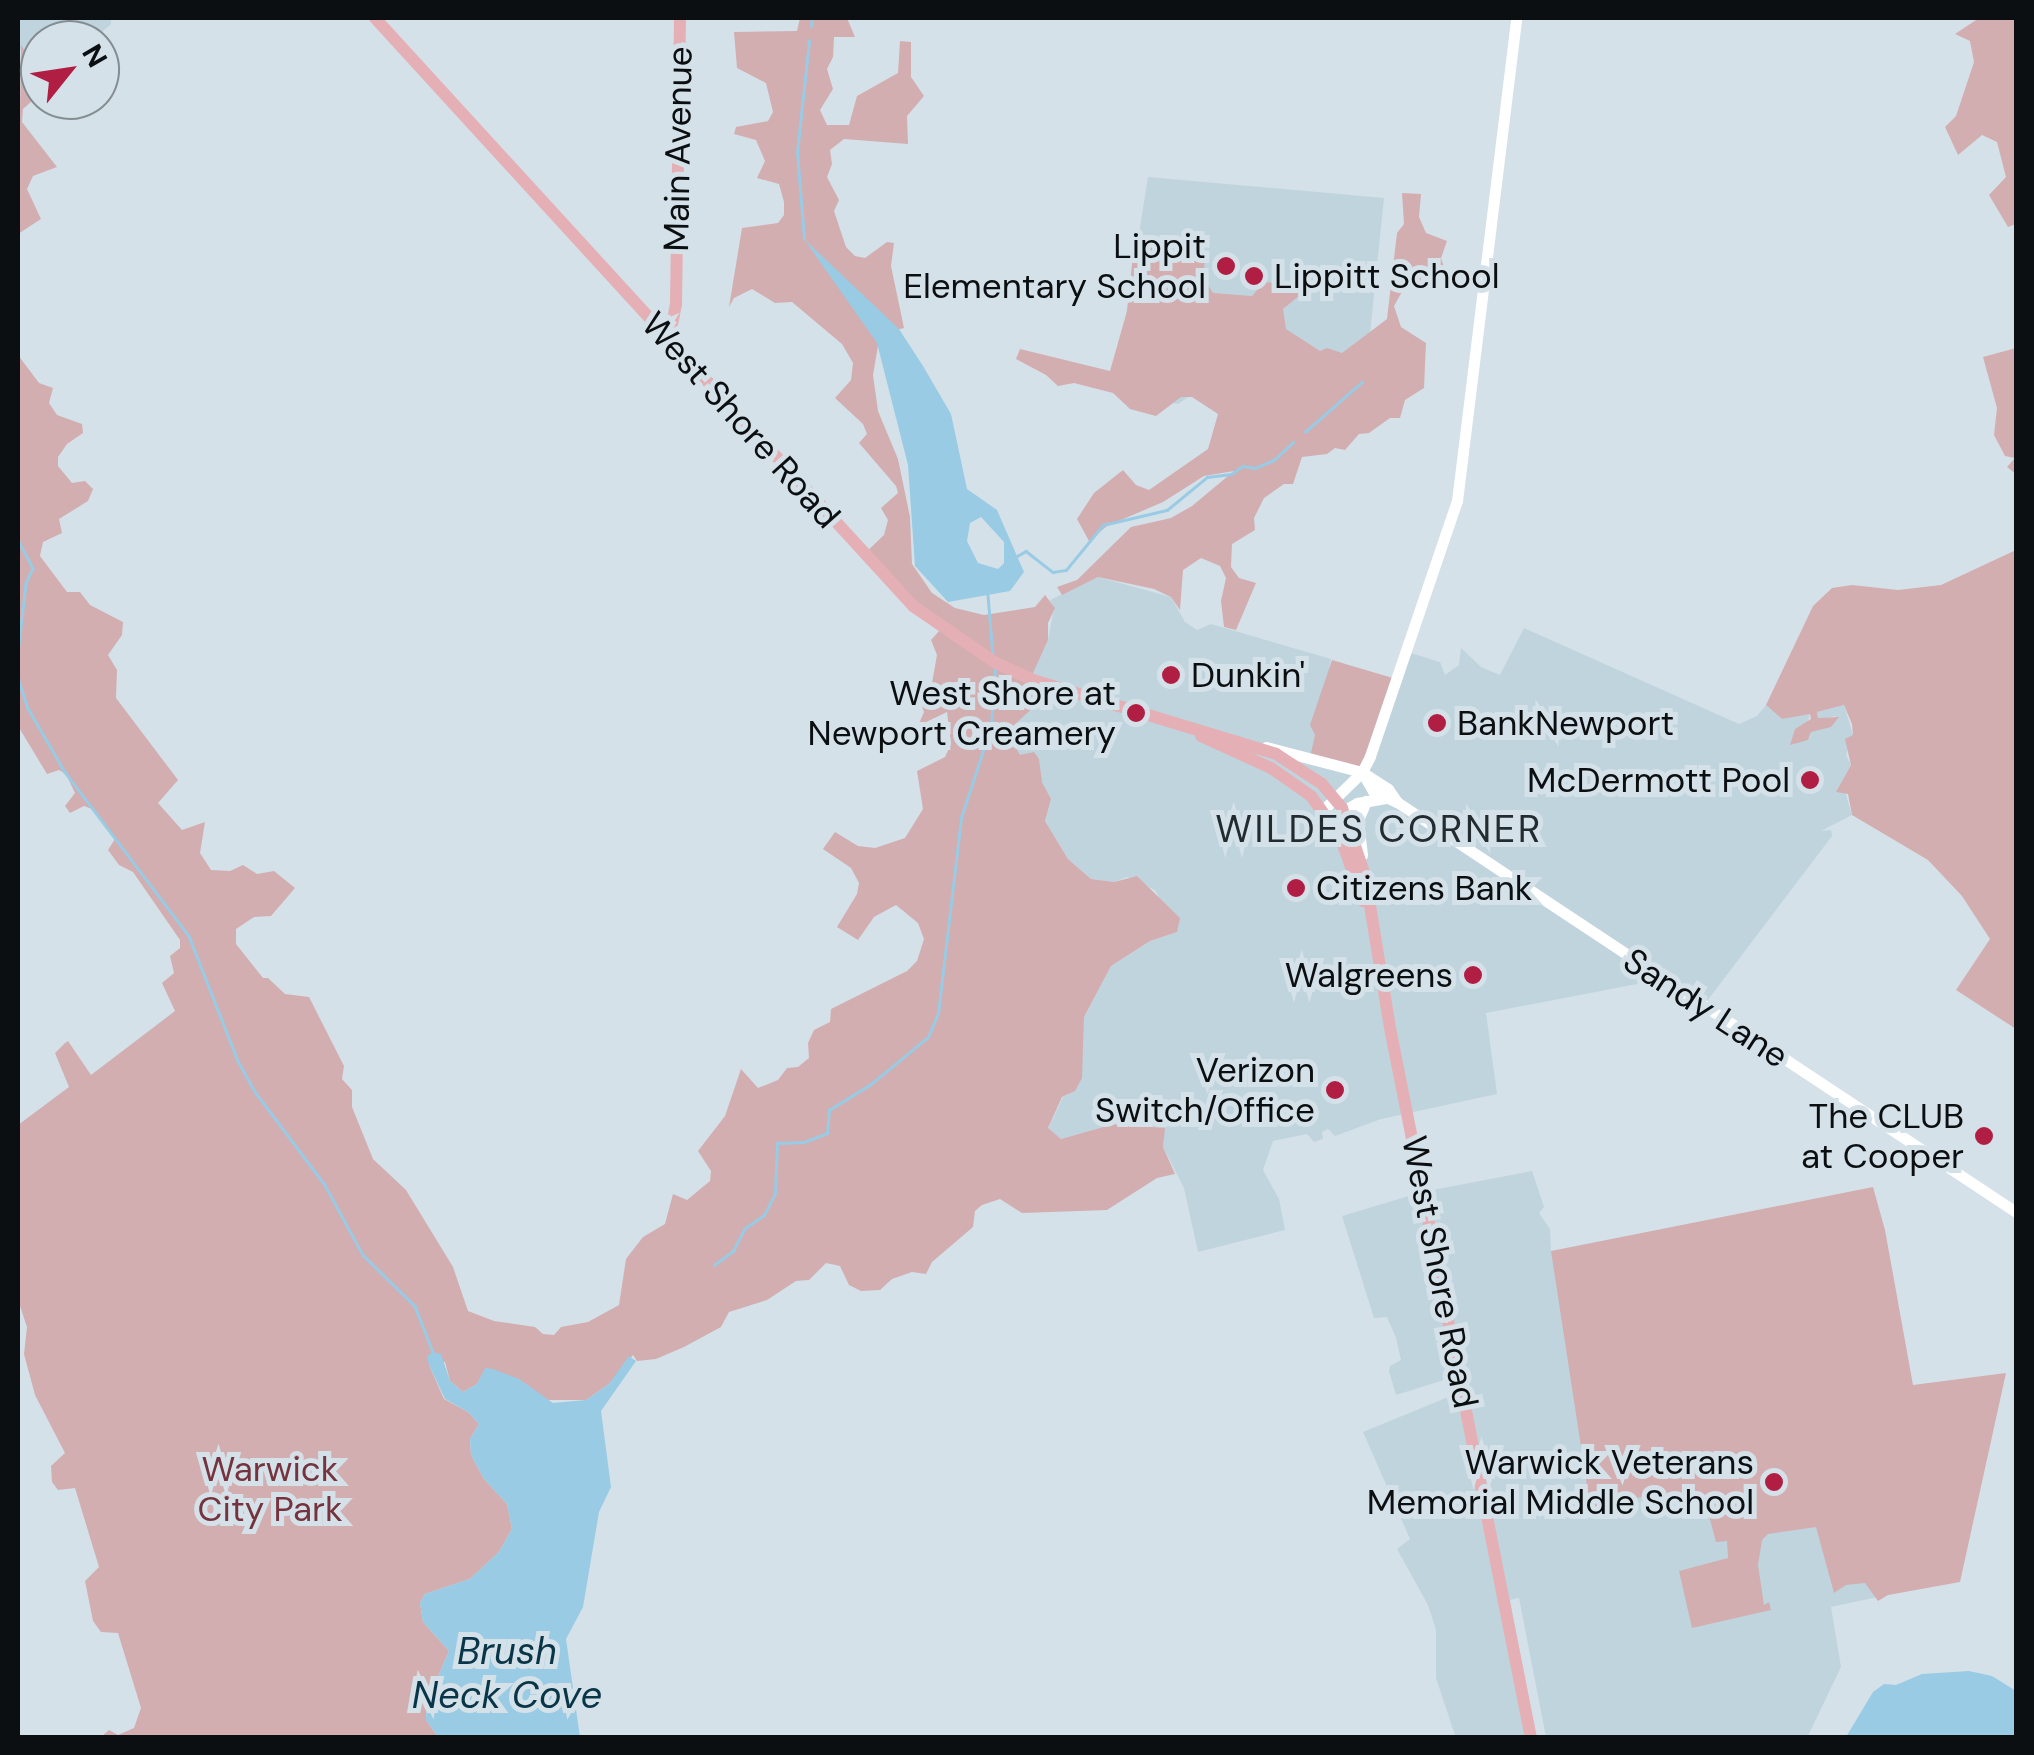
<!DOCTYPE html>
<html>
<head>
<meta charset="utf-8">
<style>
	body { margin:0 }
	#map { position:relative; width:2034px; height:1755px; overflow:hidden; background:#d5e1e8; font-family:"DM Sans",sans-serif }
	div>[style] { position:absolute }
	.built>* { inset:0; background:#c0d4de }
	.green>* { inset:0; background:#d2aeb1 }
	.water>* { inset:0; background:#99cbe4 }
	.stream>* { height:2.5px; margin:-1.25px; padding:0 1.25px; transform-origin:1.25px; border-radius:1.25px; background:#99cbe4 }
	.secondary>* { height:11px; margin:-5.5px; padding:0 5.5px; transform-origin:5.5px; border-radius:5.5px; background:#fff }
	.primary>* { height:12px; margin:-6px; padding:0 6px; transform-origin:6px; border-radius:6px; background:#e4b0b6 }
	.dots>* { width:28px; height:28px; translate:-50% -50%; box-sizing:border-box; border:5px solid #d5e1e8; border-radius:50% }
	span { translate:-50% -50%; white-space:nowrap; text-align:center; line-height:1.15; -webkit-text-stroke:10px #d5e1e8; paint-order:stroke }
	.street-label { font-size:35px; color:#0b0f11 }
	.poi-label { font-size:35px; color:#0b0f11 }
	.right { translate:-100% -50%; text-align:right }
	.left { translate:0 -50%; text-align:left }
	.park-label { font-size:35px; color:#75333d }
	.neighbourhood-label { font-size:38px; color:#222b30; letter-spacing:2.5px }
	.water-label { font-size:38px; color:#083547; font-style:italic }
	.frame { position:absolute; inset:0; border:20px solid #0b0f11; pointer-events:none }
	.north { position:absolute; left:20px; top:20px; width:100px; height:100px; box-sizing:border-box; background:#d5e1e8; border:2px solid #848d92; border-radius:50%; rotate:60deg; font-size:28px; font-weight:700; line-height:40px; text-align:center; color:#0b0f11 }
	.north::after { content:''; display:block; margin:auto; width:35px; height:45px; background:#b11e44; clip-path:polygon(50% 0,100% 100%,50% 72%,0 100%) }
</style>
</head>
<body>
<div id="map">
	<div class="built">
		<i style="clip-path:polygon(18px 18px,111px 18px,111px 24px,93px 40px,40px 40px,39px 67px,18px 47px)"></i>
		<i style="clip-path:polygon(1148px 177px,1384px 198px,1368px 353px,1190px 396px,1178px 404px,1114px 391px)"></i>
		<i style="clip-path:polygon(1098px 577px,1171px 597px,1185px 622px,1197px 630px,1211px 624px,1331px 659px,1326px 684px,1359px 777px,1408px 652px,1440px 662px,1445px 675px,1459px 665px,1461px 648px,1481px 667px,1500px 675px,1524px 628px,1739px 724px,1757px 716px,1766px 705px,1782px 719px,1810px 713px,1804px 738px,1809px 739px,1811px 732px,1837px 716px,1818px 719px,1817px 712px,1844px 705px,1853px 735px,1846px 755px,1851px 765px,1842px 782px,1852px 815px,1821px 831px,1831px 830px,1832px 836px,1704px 1005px,1648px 974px,1637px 984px,1486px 1013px,1497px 1094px,1381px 1119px,1335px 1136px,1328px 1129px,1322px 1132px,1323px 1139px,1314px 1142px,1307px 1134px,1273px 1141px,1263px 1170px,1279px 1199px,1285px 1230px,1198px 1252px,1184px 1188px,1163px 1147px,1164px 1128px,1114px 1124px,1061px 1139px,1048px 1129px,1063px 1097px,1075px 1091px,1084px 1017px,1111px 966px,1150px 941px,1177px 932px,1155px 890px,1127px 877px,1114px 882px,1091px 879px,1068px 859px,1045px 821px,1051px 799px,1027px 755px,1020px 756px,1009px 736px,1011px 727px,1022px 717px,1030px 680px,1048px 640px,1054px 608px,1050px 600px)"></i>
		<i style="clip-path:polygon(1532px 1171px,1544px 1207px,1539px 1213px,1550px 1229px,1551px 1251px,1953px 1581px,1831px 1607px,1841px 1667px,1807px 1738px,1546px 1737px,1519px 1598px,1510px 1600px,1536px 1737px,1455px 1735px,1436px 1678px,1436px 1630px,1428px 1605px,1397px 1549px,1410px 1539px,1363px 1432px,1463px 1391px,1467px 1381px,1463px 1374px,1396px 1395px,1389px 1371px,1390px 1366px,1401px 1360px,1396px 1338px,1387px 1317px,1374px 1318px,1342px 1216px,1422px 1192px)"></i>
	</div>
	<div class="green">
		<i style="clip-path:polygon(800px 18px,847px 18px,855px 37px,834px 37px,833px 57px,827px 69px,833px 89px,820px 110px,827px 125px,849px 125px,857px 96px,898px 73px,900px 41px,911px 42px,911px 77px,924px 96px,907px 116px,908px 144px,844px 139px,830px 150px,832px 164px,827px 177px,839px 200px,834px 211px,846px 247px,855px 256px,865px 258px,887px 242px,894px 243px,891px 266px,904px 328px,880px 334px,873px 375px,878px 411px,898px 459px,910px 517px,912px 564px,932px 593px,955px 608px,984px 615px,1035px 607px,1045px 595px,1055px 608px,1048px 623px,1048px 640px,1030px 680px,1043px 687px,1035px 706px,1012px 727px,1010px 737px,1020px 755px,1034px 752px,1039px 759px,1042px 782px,1051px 799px,1045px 821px,1068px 859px,1091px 879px,1114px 882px,1137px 876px,1180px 918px,1177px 932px,1150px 941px,1111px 966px,1084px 1017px,1082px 1078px,1075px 1091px,1062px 1097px,1048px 1128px,1061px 1139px,1114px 1124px,1165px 1128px,1163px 1147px,1175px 1174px,1157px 1178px,1107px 1210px,1022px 1213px,1000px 1199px,982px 1205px,975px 1211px,973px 1227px,932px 1262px,926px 1274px,912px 1272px,892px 1279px,880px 1290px,861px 1291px,849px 1285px,840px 1266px,826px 1263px,809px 1280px,796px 1281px,767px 1300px,729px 1312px,721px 1327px,684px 1347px,656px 1359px,637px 1361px,633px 1355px,609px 1384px,586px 1400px,545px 1400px,526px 1384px,486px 1368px,477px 1384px,463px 1392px,450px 1381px,445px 1362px,429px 1365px,444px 1399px,468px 1412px,479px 1424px,470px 1439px,471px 1455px,484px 1479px,507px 1504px,512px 1529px,499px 1552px,470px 1579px,425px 1594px,420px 1603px,423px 1622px,449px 1651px,427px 1702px,426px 1720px,438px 1737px,101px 1737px,109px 1730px,118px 1735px,134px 1728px,141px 1708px,118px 1633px,101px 1632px,93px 1621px,85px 1581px,99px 1567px,75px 1488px,58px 1490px,52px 1482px,51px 1466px,65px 1453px,35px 1395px,24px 1354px,27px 1327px,18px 1300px,18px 1125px,69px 1087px,55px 1053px,65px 1043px,68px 1041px,91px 1075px,175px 1011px,162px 983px,174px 973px,170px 956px,180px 948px,180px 940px,133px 872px,119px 865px,108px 850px,115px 839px,95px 810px,84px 806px,70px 813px,65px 806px,75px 793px,66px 774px,59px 770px,47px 774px,18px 726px,18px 355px,39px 383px,53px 388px,49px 403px,57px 415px,82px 424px,83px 433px,67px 444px,58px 457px,58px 466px,72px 483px,85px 481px,93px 489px,88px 501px,59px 519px,62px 533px,43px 542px,40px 556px,67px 592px,80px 592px,90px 605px,123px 622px,122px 635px,108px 655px,117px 670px,116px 698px,178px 780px,158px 803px,182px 830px,205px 822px,200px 853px,211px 870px,230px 871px,243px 865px,257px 874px,274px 871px,295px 888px,271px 916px,254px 917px,236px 929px,236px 944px,263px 978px,268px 978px,285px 994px,309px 997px,344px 1066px,342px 1079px,352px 1090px,352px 1107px,373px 1159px,406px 1190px,453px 1267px,468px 1311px,494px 1321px,535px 1327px,543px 1334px,554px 1335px,561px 1327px,588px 1322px,619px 1305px,626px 1259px,643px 1237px,665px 1224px,673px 1194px,687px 1200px,710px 1181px,711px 1171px,698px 1151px,725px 1116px,741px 1069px,758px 1088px,778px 1080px,787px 1068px,798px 1067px,809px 1058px,808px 1043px,814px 1030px,830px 1022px,831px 1009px,907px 971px,917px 961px,924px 939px,918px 923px,896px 905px,874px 917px,858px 940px,837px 927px,857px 894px,859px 883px,851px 868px,823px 849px,835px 832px,858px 846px,875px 848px,905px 838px,923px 809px,917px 771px,945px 757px,951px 744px,947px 712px,918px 726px,924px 712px,920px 700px,932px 683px,937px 655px,931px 640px,940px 630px,862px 556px,884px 535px,888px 520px,881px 508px,898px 493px,896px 486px,859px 443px,867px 434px,863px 424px,835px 398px,851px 380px,853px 363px,842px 344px,792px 302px,775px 303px,752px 289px,734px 298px,729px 307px,742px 228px,778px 223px,784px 215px,784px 202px,779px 184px,757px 178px,765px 161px,756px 140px,734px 134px,736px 127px,768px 121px,773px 112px,766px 83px,737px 68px,734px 32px,797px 31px)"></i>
		<i style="clip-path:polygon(1979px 18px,2016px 18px,2016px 224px,2008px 227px,1989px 195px,2006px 177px,1997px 142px,1982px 135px,1958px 155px,1945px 127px,1956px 116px,1974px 62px,1970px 41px,1955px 34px)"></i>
		<i style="clip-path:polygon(21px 45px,35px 67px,40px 67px,40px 94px,23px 109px,22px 122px,57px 167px,33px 176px,27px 189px,41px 219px,18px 234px)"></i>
		<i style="clip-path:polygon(1402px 193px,1421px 194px,1419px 217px,1426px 233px,1447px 241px,1441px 258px,1445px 270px,1433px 286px,1423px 282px,1403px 290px,1394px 306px,1401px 327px,1426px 343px,1424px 388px,1405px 400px,1400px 418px,1390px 418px,1369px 433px,1359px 434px,1345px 450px,1335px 448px,1327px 454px,1302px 457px,1293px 484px,1284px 484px,1264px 498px,1254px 518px,1255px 530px,1232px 544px,1231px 567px,1239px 578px,1256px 583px,1236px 630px,1224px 627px,1221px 601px,1226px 578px,1220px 566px,1201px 558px,1183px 570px,1180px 610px,1171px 597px,1154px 589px,1098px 577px,1062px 595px,1057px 587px,1077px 580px,1131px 527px,1171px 518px,1192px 506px,1234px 471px,1204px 476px,1163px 502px,1107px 526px,1089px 541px,1077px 519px,1094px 493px,1123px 470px,1136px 485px,1149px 490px,1208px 449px,1218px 414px,1192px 397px,1181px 397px,1156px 416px,1130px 409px,1113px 393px,1074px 383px,1058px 386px,1046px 375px,1016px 359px,1020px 349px,1110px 371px,1127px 311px,1134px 245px,1139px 243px,1161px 245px,1163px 251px,1206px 251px,1203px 277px,1213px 293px,1252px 296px,1264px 282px,1298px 285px,1300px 295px,1283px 309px,1286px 329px,1320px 351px,1327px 348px,1342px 353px,1387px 319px,1397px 233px,1404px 224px)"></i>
		<i style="clip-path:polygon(2016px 348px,2016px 474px,2007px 467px,2015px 458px,2005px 456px,1994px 435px,1997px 408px,1983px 357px)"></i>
		<i style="clip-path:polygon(2016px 550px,2016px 1029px,1956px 990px,1990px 939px,1962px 896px,1928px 860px,1852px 815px,1848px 794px,1836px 792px,1851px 765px,1845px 739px,1853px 735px,1852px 724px,1844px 705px,1817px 712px,1818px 718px,1839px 717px,1831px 727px,1811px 732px,1808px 740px,1790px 745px,1795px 729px,1811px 719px,1810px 714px,1782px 719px,1766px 705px,1813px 606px,1832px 588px,1852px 585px,1898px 590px,1941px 585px)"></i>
		<i style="clip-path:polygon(1332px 660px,1396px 679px,1362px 776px,1310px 757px,1315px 735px,1310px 725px)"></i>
		<i style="clip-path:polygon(1873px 1187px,1885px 1230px,1913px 1385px,2006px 1373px,1960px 1582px,1888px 1595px,1878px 1601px,1865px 1583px,1846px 1585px,1834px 1593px,1816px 1527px,1768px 1534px,1762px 1540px,1758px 1565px,1764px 1605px,1769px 1602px,1771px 1610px,1692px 1628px,1679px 1571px,1728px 1558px,1727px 1541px,1716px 1542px,1704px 1497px,1651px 1494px,1591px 1512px,1551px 1251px)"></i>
	</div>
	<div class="water">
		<i style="clip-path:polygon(evenodd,804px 239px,899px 329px,923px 366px,951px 414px,967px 489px,997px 510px,1024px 572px,1010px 591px,948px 602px,915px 566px,908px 465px,877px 343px,804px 239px,981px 517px,1004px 542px,1004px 563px,998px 569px,978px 563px,967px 541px,970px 523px,981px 517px)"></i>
		<i style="clip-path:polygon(433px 1352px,441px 1354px,450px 1381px,463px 1392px,477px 1384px,485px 1368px,493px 1369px,519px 1379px,553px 1403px,586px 1400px,609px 1384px,629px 1356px,636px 1361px,601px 1411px,611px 1487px,599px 1512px,583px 1607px,566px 1639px,580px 1737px,438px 1737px,426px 1720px,427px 1702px,449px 1651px,423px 1622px,420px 1603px,425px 1594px,470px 1579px,499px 1552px,512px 1529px,507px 1504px,484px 1479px,471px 1455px,470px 1439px,479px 1424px,468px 1412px,445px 1399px,429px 1365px,427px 1356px)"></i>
		<i style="clip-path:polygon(1969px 1671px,1992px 1676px,2016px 1691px,2016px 1737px,1846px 1737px,1873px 1692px,1884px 1684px,1896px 1685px,1922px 1674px)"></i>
	</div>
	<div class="stream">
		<i style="left:811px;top:26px;width:8px;rotate:-83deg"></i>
		<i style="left:804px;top:239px;width:87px;rotate:-94.6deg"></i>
		<i style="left:797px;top:152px;width:112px;rotate:-83.8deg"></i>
		<i style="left:1305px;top:432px;width:76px;rotate:-41.3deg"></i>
		<i style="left:18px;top:540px;width:32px;rotate:62deg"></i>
		<i style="left:33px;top:568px;width:17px;rotate:114deg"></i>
		<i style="left:26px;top:584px;width:69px;rotate:96.6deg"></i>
		<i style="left:1017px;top:556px;width:10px;rotate:-29deg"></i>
		<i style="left:1026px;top:551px;width:34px;rotate:38deg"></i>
		<i style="left:1053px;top:572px;width:13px;rotate:-9deg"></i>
		<i style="left:1066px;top:570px;width:58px;rotate:-50.6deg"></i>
		<i style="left:1103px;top:525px;width:66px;rotate:-13.2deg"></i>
		<i style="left:1167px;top:510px;width:52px;rotate:-39.5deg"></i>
		<i style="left:1207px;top:477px;width:24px;rotate:-7deg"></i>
		<i style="left:1231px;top:474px;width:14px;rotate:-34deg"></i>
		<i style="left:1243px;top:466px;width:12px;rotate:9deg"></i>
		<i style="left:1255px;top:468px;width:21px;rotate:-23deg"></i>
		<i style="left:1274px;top:460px;width:26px;rotate:-43deg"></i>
		<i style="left:988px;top:595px;width:61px;rotate:85.3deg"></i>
		<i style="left:18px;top:678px;width:32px;rotate:72deg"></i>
		<i style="left:28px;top:708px;width:74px;rotate:60deg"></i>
		<i style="left:65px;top:772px;width:206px;rotate:52.9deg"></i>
		<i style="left:189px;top:936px;width:134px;rotate:68.6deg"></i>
		<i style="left:238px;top:1061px;width:37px;rotate:61deg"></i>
		<i style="left:256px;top:1093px;width:115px;rotate:53.1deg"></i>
		<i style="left:325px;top:1185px;width:80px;rotate:61.5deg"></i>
		<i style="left:363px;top:1255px;width:73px;rotate:44.4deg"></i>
		<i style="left:415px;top:1306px;width:49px;rotate:68.6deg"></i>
		<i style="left:714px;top:1265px;width:24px;rotate:-36deg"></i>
		<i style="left:733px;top:1251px;width:25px;rotate:-63deg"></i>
		<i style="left:744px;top:1229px;width:24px;rotate:-35deg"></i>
		<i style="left:764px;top:1215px;width:25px;rotate:-63deg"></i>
		<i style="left:775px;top:1193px;width:50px;rotate:-87.7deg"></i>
		<i style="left:777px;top:1143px;width:27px;rotate:-2deg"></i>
		<i style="left:804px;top:1142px;width:25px;rotate:-21deg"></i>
		<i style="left:827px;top:1133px;width:23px;rotate:-85deg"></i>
		<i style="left:829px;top:1110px;width:49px;rotate:-31.8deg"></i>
		<i style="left:871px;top:1084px;width:74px;rotate:-39.5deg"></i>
		<i style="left:928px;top:1037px;width:25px;rotate:-67deg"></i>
		<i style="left:938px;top:1014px;width:197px;rotate:-83.3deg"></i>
		<i style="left:961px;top:818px;width:97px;rotate:-71.9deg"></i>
		<i style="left:991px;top:726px;width:57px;rotate:-86deg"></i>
	</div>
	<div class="secondary">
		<i style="left:1266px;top:747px;width:99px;rotate:14.6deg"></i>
		<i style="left:1362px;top:772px;width:31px;rotate:33deg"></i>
		<i style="left:1388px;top:789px;width:16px;rotate:55deg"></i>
		<i style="left:1362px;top:772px;width:22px;rotate:60deg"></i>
		<i style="left:1373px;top:791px;width:26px;rotate:25deg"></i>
		<i style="left:1397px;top:802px;width:742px;rotate:33.52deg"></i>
		<i style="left:1324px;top:809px;width:53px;rotate:-44.2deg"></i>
		<i style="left:1362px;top:772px;width:18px;rotate:-63deg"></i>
		<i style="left:1370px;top:756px;width:269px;rotate:-71.2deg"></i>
		<i style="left:1457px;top:501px;width:487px;rotate:-83deg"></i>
		<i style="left:1330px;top:818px;width:31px;rotate:-29deg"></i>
		<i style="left:1357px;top:803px;width:29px;rotate:-10deg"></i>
		<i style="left:1362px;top:855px;width:35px;rotate:-97deg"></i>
		<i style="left:1358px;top:820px;width:21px;rotate:-67deg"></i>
	</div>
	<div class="primary">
		<i style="left:375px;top:18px;width:797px;rotate:47.54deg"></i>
		<i style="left:913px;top:606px;width:101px;rotate:34.5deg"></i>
		<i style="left:996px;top:663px;width:41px;rotate:24.7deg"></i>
		<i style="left:1033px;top:680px;width:254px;rotate:16.9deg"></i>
		<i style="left:1276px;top:754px;width:55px;rotate:33.1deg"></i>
		<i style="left:1322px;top:784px;width:31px;rotate:50deg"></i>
		<i style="left:1342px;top:808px;width:71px;rotate:71.1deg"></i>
		<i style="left:1365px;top:875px;width:160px;rotate:80.7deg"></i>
		<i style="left:1391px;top:1033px;width:719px;rotate:78.77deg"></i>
		<i style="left:669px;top:340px;width:36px;rotate:-79deg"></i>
		<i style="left:676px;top:305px;width:287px;rotate:-89.2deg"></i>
		<i style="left:1201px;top:736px;width:77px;rotate:24.6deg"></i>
		<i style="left:1271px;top:768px;width:49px;rotate:35deg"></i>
		<i style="left:1311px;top:796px;width:49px;rotate:54.1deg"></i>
		<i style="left:1340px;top:836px;width:69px;rotate:70.5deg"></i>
	</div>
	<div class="dots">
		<i style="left:1226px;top:266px;background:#b11e44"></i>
		<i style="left:1254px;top:276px;background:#b11e44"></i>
		<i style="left:1171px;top:675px;background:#b11e44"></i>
		<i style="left:1136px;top:713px;background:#b11e44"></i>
		<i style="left:1437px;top:723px;background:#b11e44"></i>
		<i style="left:1810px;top:780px;background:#b11e44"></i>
		<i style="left:1296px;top:888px;background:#b11e44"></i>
		<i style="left:1473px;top:975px;background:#b11e44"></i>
		<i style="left:1335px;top:1090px;background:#b11e44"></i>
		<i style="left:1984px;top:1136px;background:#b11e44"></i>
		<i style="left:1774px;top:1482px;background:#b11e44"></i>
	</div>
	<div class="street-label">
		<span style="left:678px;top:149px;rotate:-89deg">Main Avenue</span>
		<span style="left:741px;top:420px;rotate:48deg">West Shore Road</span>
		<span style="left:1706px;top:1008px;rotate:33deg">Sandy Lane</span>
		<span style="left:1440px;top:1272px;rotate:79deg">West Shore Road</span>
	</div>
	<div class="poi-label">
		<span class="right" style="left:1206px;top:266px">Lippit<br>Elementary School</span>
		<span class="left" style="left:1274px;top:276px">Lippitt School</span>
		<span class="left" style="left:1191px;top:675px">Dunkin'</span>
		<span class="right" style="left:1116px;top:713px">West Shore at<br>Newport Creamery</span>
		<span class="left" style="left:1457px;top:723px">BankNewport</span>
		<span class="right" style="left:1790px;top:780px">McDermott Pool</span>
		<span class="left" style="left:1316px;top:888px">Citizens Bank</span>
		<span class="right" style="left:1453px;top:975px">Walgreens</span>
		<span class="right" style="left:1315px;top:1090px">Verizon<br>Switch/Office</span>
		<span class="right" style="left:1964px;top:1136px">The CLUB<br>at Cooper</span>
		<span class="right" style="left:1754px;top:1482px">Warwick Veterans<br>Memorial Middle School</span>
	</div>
	<div class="park-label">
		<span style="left:270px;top:1489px">Warwick<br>City Park</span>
	</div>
	<div class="neighbourhood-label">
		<span style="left:1379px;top:830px">WILDES CORNER</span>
	</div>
	<div class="water-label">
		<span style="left:507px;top:1674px">Brush<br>Neck Cove</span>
	</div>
	<div class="frame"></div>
	<div class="north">N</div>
</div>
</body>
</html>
